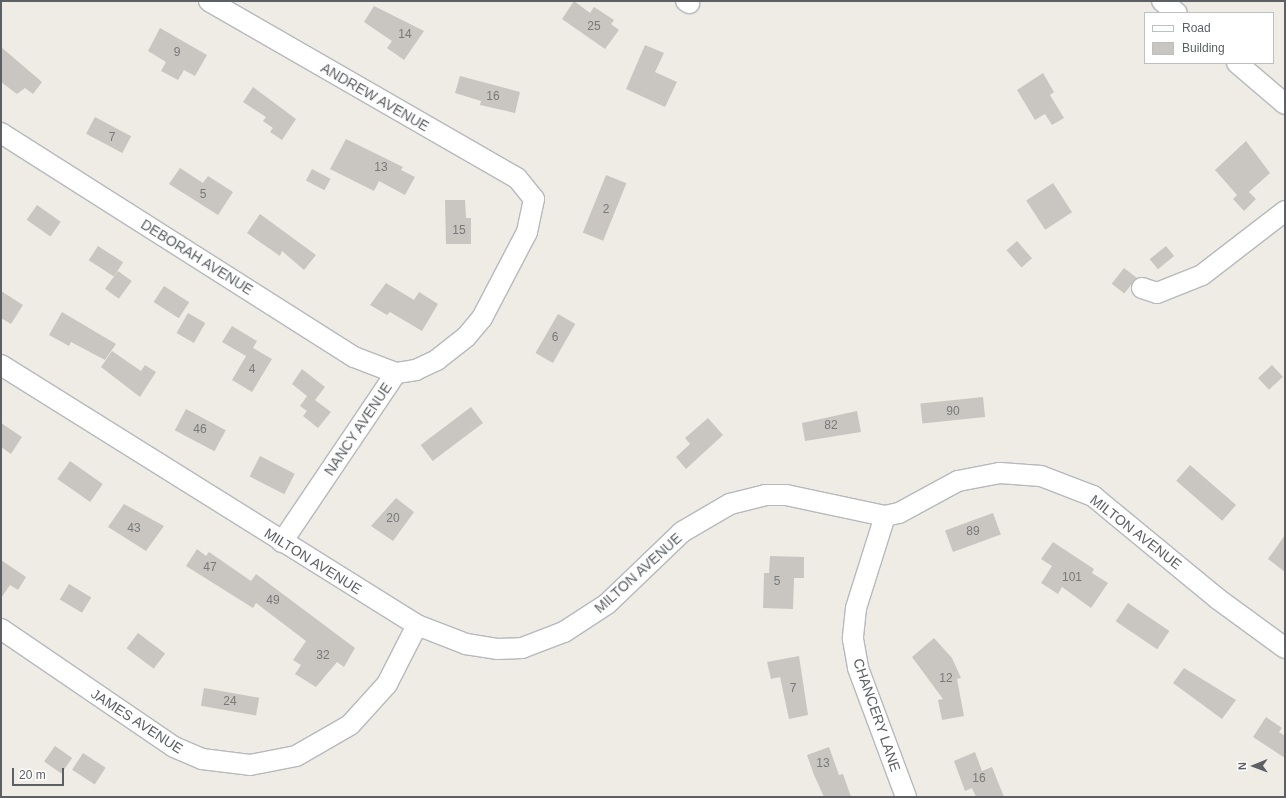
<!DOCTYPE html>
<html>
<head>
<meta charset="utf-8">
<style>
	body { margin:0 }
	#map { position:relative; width:1286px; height:798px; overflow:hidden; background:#eeece4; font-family:Helvetica,sans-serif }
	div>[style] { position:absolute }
	.building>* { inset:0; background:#c9c6c1; transform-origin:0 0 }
	.roads { filter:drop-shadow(1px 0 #b6b9bd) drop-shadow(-1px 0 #b6b9bd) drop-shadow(0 1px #b6b9bd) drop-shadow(0 -1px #b6b9bd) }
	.minor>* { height:20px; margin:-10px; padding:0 10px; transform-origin:10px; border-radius:10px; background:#fff }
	span { translate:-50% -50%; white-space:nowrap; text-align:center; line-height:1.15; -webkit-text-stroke:3px #fff; paint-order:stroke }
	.number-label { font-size:12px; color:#77797b }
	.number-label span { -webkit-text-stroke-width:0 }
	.street-label { font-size:14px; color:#5c5f64 }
	.frame { position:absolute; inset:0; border:2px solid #5c5f64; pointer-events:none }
	.legend { position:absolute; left:1144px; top:12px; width:130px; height:52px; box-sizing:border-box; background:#fff; border:1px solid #bebfc1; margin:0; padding:5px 7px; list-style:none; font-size:12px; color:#5c5f64 }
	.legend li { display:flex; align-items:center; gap:8px; height:20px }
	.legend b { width:20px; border:1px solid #bebfc1 }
	.north { position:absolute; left:1234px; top:746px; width:40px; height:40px; -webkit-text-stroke:3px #fff; paint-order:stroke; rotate:269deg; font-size:11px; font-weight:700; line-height:16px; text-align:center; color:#5c5f64 }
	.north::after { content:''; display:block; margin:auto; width:14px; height:18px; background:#5c5f64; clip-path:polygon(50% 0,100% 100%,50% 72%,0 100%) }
	.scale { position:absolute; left:12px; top:768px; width:52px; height:18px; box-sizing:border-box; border:2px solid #5c5f64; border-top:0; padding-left:5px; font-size:12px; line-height:14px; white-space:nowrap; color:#5c5f64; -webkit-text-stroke:3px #fff; paint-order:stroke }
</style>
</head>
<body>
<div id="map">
	<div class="building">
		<i style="clip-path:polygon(574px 1px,590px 13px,594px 7px,614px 20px,611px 24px,619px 30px,605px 49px,562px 19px)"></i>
		<i style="clip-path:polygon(374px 6px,424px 31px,404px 60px,387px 48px,392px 41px,364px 22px)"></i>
		<i style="clip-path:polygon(160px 28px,207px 55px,195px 76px,184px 70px,178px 80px,161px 71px,166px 62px,148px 51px)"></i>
		<i style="clip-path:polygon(645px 45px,664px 53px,655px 72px,677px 82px,665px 107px,626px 89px)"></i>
		<i style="clip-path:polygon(1px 47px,42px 82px,33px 94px,25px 88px,17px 94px,1px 82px)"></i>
		<i style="clip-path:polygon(1043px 73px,1054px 92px,1050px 95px,1064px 118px,1052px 125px,1045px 114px,1035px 120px,1017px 90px)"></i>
		<i style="clip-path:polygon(460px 76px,520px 92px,515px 113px,480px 105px,481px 101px,455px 93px)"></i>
		<i style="clip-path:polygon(253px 87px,296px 119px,282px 140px,270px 132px,273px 128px,263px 121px,266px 117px,243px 102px)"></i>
		<i style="left:95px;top:117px;width:41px;height:19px;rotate:28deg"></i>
		<i style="clip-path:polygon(346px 139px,403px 167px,401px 170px,415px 177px,405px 195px,379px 181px,374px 191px,330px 169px)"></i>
		<i style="clip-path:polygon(1246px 141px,1270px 173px,1249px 192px,1256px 199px,1244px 211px,1233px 199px,1237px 195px,1215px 170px)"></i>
		<i style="clip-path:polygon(180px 168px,203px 183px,208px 176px,233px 192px,218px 215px,169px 184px)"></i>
		<i style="left:312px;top:169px;width:21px;height:13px;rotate:28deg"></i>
		<i style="left:606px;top:175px;width:22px;height:62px;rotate:22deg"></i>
		<i style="left:1053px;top:183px;width:35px;height:32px;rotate:57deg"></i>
		<i style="clip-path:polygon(445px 200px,465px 200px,466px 218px,471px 218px,471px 244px,446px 244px)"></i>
		<i style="left:37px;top:205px;width:29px;height:18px;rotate:35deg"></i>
		<i style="clip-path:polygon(260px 214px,316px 255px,304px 270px,282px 251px,280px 256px,247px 233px)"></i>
		<i style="left:1017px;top:241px;width:23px;height:14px;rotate:49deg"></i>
		<i style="left:98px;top:246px;width:30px;height:17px;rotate:33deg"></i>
		<i style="left:1166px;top:246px;width:13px;height:21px;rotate:51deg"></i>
		<i style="left:1124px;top:268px;width:16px;height:20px;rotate:38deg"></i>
		<i style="left:118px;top:271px;width:17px;height:22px;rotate:36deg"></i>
		<i style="clip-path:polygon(386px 283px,414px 300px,419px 292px,438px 304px,422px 331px,390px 312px,387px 315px,370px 305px)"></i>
		<i style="left:164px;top:286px;width:30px;height:19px;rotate:33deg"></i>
		<i style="clip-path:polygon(1px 291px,23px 305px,11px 324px,1px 318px)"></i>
		<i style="clip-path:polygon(62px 312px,116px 344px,105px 360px,71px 342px,69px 346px,49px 335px)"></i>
		<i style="left:188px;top:313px;width:20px;height:23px;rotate:30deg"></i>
		<i style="left:558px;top:314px;width:20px;height:45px;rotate:30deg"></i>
		<i style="clip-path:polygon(232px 326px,257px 341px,253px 348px,272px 359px,252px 392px,232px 380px,246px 356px,222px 342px)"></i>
		<i style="clip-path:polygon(112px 351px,141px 371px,145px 365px,156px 372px,140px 397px,101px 367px)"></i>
		<i style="left:1272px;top:365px;width:16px;height:19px;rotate:47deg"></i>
		<i style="clip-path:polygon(302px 369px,325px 387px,315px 400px,331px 412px,318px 428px,303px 416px,307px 411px,300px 406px,307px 396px,292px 384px)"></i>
		<i style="left:983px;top:397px;width:20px;height:63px;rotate:84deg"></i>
		<i style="left:471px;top:407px;width:20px;height:63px;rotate:53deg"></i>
		<i style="left:186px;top:409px;width:45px;height:24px;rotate:28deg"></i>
		<i style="clip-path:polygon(857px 411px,861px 432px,805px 441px,802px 423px)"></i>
		<i style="clip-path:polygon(708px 418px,723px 435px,686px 469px,676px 457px,690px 444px,685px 438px)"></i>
		<i style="clip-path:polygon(1px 423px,22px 437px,11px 454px,1px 447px)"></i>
		<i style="left:260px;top:456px;width:39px;height:23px;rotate:27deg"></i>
		<i style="left:70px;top:461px;width:40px;height:22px;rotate:35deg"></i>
		<i style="left:1190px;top:465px;width:61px;height:21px;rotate:41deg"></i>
		<i style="clip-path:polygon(396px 498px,414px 512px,393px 541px,371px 526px)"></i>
		<i style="clip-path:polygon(124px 504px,164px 526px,146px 551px,108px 527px)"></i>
		<i style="left:993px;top:513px;width:23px;height:51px;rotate:70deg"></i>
		<i style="clip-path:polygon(1285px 535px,1285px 572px,1268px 559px)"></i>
		<i style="clip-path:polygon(1053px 542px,1094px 569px,1092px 573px,1108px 583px,1091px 608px,1062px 587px,1058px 594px,1041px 583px,1052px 566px,1041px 559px)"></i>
		<i style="clip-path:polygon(197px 549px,206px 556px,209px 552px,251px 581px,256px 574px,355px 648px,344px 667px,337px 662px,316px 687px,295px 674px,301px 665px,293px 660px,306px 641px,256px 603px,253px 608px,186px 566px)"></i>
		<i style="clip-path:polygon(770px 556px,804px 557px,804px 578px,794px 578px,793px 609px,763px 608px,764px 573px,769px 573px)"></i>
		<i style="clip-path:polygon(1px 560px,26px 577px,18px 590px,10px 585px,1px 598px)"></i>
		<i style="left:69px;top:584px;width:26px;height:18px;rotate:31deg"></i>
		<i style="left:1128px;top:603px;width:50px;height:22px;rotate:34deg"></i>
		<i style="left:138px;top:633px;width:34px;height:19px;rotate:37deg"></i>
		<i style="clip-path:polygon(934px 638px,952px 658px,961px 678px,957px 679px,964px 716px,942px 720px,938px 700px,943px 699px,912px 657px)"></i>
		<i style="clip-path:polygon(799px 656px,808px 715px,789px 719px,780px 677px,771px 679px,767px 662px)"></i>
		<i style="clip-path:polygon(1184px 668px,1236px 700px,1222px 719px,1173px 683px)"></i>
		<i style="left:204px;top:688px;width:56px;height:18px;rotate:10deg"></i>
		<i style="clip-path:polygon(1266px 717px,1282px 728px,1279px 732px,1285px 736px,1285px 758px,1253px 737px)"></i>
		<i style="left:55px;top:746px;width:21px;height:19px;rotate:35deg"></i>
		<i style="clip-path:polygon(829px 747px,839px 775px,843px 774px,851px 797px,824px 797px,814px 775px,807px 755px)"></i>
		<i style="clip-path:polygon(975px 752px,982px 771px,992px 767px,1004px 797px,976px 797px,972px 788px,965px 791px,954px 761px)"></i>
		<i style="left:83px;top:753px;width:27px;height:20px;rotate:33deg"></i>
	</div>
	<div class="roads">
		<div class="minor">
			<i style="left:209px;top:1px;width:355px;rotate:29.9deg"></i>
			<i style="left:517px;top:178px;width:27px;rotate:51deg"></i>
			<i style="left:534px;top:199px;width:34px;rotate:102deg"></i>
			<i style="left:527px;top:232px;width:97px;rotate:117.6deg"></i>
			<i style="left:482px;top:318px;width:25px;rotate:130deg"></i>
			<i style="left:466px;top:337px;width:37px;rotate:142deg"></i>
			<i style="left:437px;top:360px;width:23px;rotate:155deg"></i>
			<i style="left:416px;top:370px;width:20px;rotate:171deg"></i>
			<i style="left:396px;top:373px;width:204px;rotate:124deg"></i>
			<i style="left:686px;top:1px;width:4px;rotate:34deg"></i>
			<i style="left:1162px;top:1px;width:19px;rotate:39deg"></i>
			<i style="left:1237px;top:63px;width:63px;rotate:40.5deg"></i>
			<i style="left:1px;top:133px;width:418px;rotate:32.4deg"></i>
			<i style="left:354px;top:357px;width:45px;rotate:20.9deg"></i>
			<i style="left:1142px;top:288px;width:16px;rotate:18deg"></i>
			<i style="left:1157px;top:293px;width:48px;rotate:-21.8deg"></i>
			<i style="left:1202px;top:275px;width:105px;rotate:-37.6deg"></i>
			<i style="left:1px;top:365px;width:491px;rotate:32deg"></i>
			<i style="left:417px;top:625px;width:53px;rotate:21.2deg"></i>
			<i style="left:466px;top:644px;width:31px;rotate:9deg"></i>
			<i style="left:497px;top:649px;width:25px;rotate:-2deg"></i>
			<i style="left:522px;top:648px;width:45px;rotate:-20.9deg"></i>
			<i style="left:564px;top:632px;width:51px;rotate:-33.1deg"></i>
			<i style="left:607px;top:604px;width:104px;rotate:-43.8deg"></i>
			<i style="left:682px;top:532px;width:56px;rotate:-30.3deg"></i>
			<i style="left:730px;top:504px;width:36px;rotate:-14deg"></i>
			<i style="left:765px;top:495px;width:21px"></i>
			<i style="left:786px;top:495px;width:101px;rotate:12deg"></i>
			<i style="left:885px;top:516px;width:14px;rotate:-12deg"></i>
			<i style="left:899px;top:513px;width:67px;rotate:-28.5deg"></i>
			<i style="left:958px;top:481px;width:43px;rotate:-10.8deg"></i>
			<i style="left:1000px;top:473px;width:41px;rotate:4.2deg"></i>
			<i style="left:1041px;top:476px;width:56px;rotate:21deg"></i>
			<i style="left:1093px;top:496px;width:162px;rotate:39.5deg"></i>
			<i style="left:1218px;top:599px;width:83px;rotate:36.2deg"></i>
			<i style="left:885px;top:516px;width:96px;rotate:107.5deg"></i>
			<i style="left:856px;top:608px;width:31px;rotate:96deg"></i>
			<i style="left:853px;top:639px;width:29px;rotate:80deg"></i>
			<i style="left:858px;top:668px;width:138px;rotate:69.6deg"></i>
			<i style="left:1px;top:629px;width:209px;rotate:34.3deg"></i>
			<i style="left:174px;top:747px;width:30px;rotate:23deg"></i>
			<i style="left:202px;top:759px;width:48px;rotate:7.1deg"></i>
			<i style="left:250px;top:765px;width:47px;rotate:-11.1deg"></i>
			<i style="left:296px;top:756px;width:62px;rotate:-29.9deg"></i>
			<i style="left:350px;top:725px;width:55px;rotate:-47.9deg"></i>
			<i style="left:387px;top:684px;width:66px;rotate:-63deg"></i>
		</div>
	</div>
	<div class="number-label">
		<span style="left:594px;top:27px">25</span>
		<span style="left:405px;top:35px">14</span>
		<span style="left:177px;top:53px">9</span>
		<span style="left:493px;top:97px">16</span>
		<span style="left:112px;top:138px">7</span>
		<span style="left:381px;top:168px">13</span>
		<span style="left:203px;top:195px">5</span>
		<span style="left:606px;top:210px">2</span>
		<span style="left:459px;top:231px">15</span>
		<span style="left:555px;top:338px">6</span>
		<span style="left:252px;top:370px">4</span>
		<span style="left:953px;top:412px">90</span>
		<span style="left:831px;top:426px">82</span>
		<span style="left:200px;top:430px">46</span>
		<span style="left:393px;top:519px">20</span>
		<span style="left:134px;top:529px">43</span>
		<span style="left:973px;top:532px">89</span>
		<span style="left:210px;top:568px">47</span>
		<span style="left:1072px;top:578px">101</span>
		<span style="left:777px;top:582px">5</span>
		<span style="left:273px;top:601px">49</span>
		<span style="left:323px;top:656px">32</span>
		<span style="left:946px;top:679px">12</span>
		<span style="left:793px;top:689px">7</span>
		<span style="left:230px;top:702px">24</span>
		<span style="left:823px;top:764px">13</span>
		<span style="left:979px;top:779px">16</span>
	</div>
	<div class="street-label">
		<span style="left:375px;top:97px;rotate:30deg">ANDREW AVENUE</span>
		<span style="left:197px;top:257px;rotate:32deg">DEBORAH AVENUE</span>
		<span style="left:358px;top:429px;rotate:-56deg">NANCY AVENUE</span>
		<span style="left:1136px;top:532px;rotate:38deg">MILTON AVENUE</span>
		<span style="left:313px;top:561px;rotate:32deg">MILTON AVENUE</span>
		<span style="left:638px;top:573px;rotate:-42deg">MILTON AVENUE</span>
		<span style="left:877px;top:715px;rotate:71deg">CHANCERY LANE</span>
		<span style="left:137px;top:721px;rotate:33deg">JAMES AVENUE</span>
	</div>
	<div class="frame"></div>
	<ul class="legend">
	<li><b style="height:5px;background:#fff"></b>Road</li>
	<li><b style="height:11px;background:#c9c6c1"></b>Building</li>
	</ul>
	<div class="north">N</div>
	<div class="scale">20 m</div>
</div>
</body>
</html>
